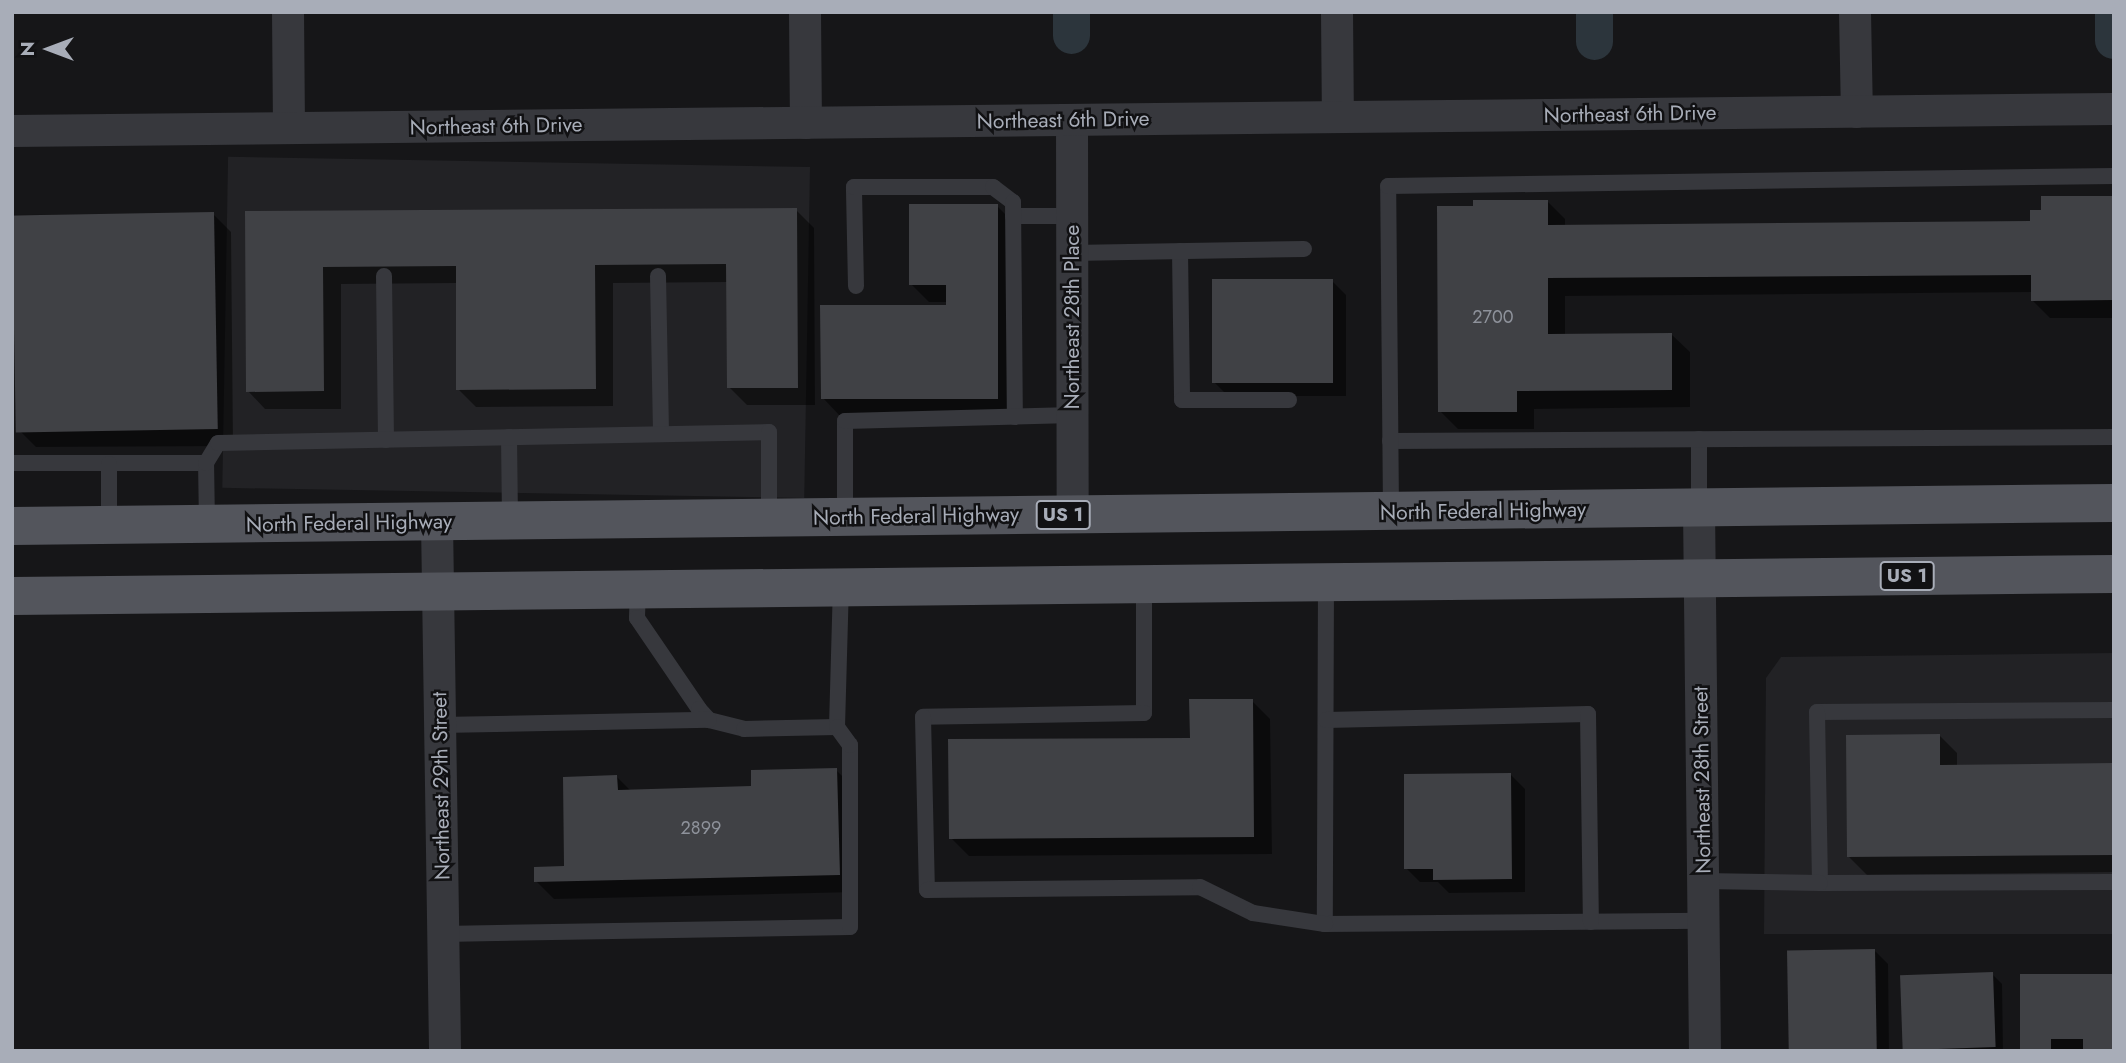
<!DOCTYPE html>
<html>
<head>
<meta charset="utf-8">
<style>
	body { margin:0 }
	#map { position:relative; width:2126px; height:1063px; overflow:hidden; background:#161618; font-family:Jost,sans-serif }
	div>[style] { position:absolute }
	.built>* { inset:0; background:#222225; transform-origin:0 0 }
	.shadow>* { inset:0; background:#0007 }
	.canal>* { height:37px; margin:-18.5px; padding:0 18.5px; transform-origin:18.5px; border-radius:18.5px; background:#2c353c }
	.building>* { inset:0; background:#404145; transform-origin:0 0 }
	.lane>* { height:16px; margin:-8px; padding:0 8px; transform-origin:8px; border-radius:8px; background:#37383d }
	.street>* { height:32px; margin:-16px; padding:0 16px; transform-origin:16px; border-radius:16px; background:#37383d }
	.primary>* { height:38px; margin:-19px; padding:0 19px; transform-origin:19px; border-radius:19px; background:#53555c }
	span { translate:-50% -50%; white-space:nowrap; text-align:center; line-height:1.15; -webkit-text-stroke:5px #111113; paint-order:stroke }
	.number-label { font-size:18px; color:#8e929b }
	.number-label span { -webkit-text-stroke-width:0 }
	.shield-label span { padding:2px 5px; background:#111113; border:2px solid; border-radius:5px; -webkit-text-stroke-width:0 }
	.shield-label { font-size:19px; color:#a8adb8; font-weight:700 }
	.street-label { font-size:21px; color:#a8adb8 }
	.frame { position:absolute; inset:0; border:14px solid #a8adb8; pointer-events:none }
	.north { position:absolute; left:14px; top:14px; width:70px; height:70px; -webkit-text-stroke:5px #111113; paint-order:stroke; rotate:270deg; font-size:19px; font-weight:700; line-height:28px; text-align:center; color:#a8adb8 }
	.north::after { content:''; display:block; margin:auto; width:24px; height:32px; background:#a8adb8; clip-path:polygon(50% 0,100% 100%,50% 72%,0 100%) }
</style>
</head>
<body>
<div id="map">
	<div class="built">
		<i style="left:810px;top:167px;width:331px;height:582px;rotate:91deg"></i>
		<i style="clip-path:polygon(2114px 653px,2114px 934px,1764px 934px,1766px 678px,1781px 657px)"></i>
	</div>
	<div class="shadow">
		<i style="clip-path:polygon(2114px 197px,2114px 318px,2050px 318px,2032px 300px,2032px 292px,1565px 296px,1565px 335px,1672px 335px,1690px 352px,1690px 407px,1534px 409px,1534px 429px,1458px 429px,1440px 411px,1475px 208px,1547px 201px,1565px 219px,1565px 227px,2032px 223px)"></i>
		<i style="clip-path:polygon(997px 206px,1015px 224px,1016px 416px,840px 416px,823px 398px,948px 307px,948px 302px,929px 302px,911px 284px)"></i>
		<i style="clip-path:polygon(796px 210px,814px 228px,815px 405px,747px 405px,729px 387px,728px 282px,613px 283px,613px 406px,476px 407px,458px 389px,457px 283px,341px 284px,341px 409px,265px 409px,248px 391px,246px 213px)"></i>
		<i style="clip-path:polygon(213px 214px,231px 232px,233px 446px,36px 447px,18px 429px,12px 215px)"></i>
		<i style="clip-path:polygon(1332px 281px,1346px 295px,1346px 396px,1228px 396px,1214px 382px)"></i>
		<i style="clip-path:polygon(1252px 701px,1270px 719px,1272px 854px,969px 856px,951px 838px,1192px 740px)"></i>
		<i style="clip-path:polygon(1939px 735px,1957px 753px,1957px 766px,2114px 765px,2114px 872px,1867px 875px,1849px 857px)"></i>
		<i style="clip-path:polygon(836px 770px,854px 788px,857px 892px,554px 899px,536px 881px,566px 867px,617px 777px,631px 791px,752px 788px)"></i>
		<i style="clip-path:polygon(1511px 775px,1525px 789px,1525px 892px,1449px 893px,1438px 882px,1420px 882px,1406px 868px)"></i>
		<i style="clip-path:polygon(1874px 950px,1888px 964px,1889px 1051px,1790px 1051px)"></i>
		<i style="clip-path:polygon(1992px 974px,2002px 984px,2003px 1051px,1905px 1051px)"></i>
		<i style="clip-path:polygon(2113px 976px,2114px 1051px,2021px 1051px)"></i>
	</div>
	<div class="canal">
		<i style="left:1071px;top:12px;width:23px;rotate:90deg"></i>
		<i style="left:2113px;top:12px;width:28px;rotate:90deg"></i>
		<i style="left:1594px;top:41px;width:29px;rotate:-90deg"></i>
	</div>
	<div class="building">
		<i style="clip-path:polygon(2041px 196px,2114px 196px,2114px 300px,2031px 301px,2031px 275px,1548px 278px,1548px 334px,1672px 333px,1672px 390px,1517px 391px,1517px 412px,1438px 412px,1437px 206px,1473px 206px,1473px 200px,1548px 200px,1548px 225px,2030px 221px,2030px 210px,2041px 210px)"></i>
		<i style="clip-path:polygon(909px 204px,998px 204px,998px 399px,821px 399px,820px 305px,946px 305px,946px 285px,909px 285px)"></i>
		<i style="clip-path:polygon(797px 208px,798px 388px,727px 388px,726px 264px,595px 265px,596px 389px,456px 390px,456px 266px,323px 267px,324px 391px,246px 392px,245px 211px)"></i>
		<i style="left:214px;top:212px;width:217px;height:202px;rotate:89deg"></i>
		<i style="left:1212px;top:279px;width:121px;height:104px"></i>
		<i style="clip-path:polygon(1189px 699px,1253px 699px,1254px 837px,949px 839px,948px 739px,1190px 738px)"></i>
		<i style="clip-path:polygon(1940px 734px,1940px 765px,2114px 763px,2114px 855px,1847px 857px,1846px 735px)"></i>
		<i style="clip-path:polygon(837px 768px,840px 875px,534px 882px,534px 867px,564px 866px,563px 777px,617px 775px,618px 790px,751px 786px,751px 770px)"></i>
		<i style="clip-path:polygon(1511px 773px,1512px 879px,1433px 880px,1433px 869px,1404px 869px,1404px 774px)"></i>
		<i style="left:1875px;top:949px;width:102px;height:88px;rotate:89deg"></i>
		<i style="left:1993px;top:972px;width:75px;height:93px;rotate:88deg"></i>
		<i style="clip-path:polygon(2020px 974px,2113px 974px,2113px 1051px,2083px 1051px,2083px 1039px,2051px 1039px,2051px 1051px,2020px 1051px)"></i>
	</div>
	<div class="lane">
		<i style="left:1013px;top:216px;width:59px"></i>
		<i style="left:1180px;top:251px;width:149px;rotate:89.2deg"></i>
		<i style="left:1182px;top:400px;width:107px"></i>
		<i style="left:1072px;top:253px;width:232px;rotate:-1deg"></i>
		<i style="left:384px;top:276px;width:164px;rotate:89.3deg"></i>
		<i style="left:658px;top:276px;width:158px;rotate:88.9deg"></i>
		<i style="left:856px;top:286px;width:99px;rotate:-91.2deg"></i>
		<i style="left:854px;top:187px;width:139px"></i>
		<i style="left:993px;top:187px;width:25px;rotate:37deg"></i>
		<i style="left:1013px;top:202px;width:215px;rotate:89.5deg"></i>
		<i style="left:509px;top:437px;width:84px;rotate:89.3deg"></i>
		<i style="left:1699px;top:439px;width:69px;rotate:90deg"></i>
		<i style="left:1390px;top:441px;width:724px;rotate:-0.32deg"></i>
		<i style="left:12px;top:463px;width:194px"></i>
		<i style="left:109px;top:464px;width:61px;rotate:90deg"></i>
		<i style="left:1391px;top:511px;width:325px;rotate:-90.5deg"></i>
		<i style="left:1388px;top:186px;width:726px;rotate:-0.79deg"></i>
		<i style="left:845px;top:517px;width:96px;rotate:-90deg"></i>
		<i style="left:845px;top:421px;width:228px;rotate:-1.5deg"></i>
		<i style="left:207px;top:524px;width:61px;rotate:-90.9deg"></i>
		<i style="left:206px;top:463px;width:23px;rotate:-59deg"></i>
		<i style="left:218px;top:443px;width:551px;rotate:-1.14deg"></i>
		<i style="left:769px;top:432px;width:86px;rotate:90deg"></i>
		<i style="left:1326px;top:581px;width:343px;rotate:90.2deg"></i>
		<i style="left:1325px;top:924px;width:379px;rotate:-0.5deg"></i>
		<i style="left:1144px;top:584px;width:129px;rotate:90deg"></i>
		<i style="left:1144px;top:713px;width:221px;rotate:179deg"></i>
		<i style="left:923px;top:717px;width:173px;rotate:88.7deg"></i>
		<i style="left:927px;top:890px;width:273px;rotate:-0.6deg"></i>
		<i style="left:1200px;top:887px;width:59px;rotate:26.1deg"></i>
		<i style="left:1253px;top:913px;width:73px;rotate:8.7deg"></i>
		<i style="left:638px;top:588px;width:30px;rotate:92deg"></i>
		<i style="left:637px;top:618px;width:110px;rotate:55.7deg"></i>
		<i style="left:699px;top:709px;width:15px;rotate:48deg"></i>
		<i style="left:709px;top:720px;width:36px;rotate:14deg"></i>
		<i style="left:744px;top:729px;width:93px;rotate:-1.2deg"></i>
		<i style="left:837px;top:727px;width:140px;rotate:-88.4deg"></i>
		<i style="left:2114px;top:710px;width:297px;rotate:179.6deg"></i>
		<i style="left:1817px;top:712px;width:171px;rotate:89deg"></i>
		<i style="left:1820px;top:883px;width:294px;rotate:-0.2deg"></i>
		<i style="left:1326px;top:720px;width:262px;rotate:-1.3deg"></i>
		<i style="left:1588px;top:714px;width:208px;rotate:89.2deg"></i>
		<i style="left:440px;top:725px;width:269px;rotate:-1.1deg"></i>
		<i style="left:1703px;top:881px;width:117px;rotate:1deg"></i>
		<i style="left:443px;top:934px;width:407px;rotate:-1deg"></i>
		<i style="left:850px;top:927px;width:182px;rotate:-90deg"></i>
		<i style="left:850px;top:745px;width:22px;rotate:-126deg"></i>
	</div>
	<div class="street">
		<i style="left:288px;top:12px;width:116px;rotate:89.5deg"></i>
		<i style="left:805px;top:12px;width:111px;rotate:89.5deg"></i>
		<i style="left:1337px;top:12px;width:105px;rotate:89.5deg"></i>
		<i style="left:1855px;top:12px;width:100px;rotate:88.9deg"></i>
		<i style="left:1072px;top:120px;width:395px;rotate:89.9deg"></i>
		<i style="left:12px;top:131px;width:2102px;rotate:-0.6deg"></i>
		<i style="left:1699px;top:508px;width:543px;rotate:89.37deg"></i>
		<i style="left:437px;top:522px;width:529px;rotate:89.13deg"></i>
	</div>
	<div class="primary">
		<i style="left:12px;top:526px;width:2102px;rotate:-0.63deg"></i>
		<i style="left:12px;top:596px;width:2102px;rotate:-0.6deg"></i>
	</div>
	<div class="number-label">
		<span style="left:1493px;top:317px">2700</span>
		<span style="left:701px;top:828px">2899</span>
	</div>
	<div class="shield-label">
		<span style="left:1063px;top:515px">US 1</span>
		<span style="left:1907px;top:576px">US 1</span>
	</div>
	<div class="street-label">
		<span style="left:1630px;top:114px;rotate:-1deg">Northeast 6th Drive</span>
		<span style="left:1063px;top:120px;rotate:-1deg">Northeast 6th Drive</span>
		<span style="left:496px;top:126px;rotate:-1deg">Northeast 6th Drive</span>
		<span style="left:1072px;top:317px;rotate:-90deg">Northeast 28th Place</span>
		<span style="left:1483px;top:511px;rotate:-1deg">North Federal Highway</span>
		<span style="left:916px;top:516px;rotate:-1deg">North Federal Highway</span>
		<span style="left:349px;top:523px;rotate:-1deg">North Federal Highway</span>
		<span style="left:1702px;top:780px;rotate:-91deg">Northeast 28th Street</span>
		<span style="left:441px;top:786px;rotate:-91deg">Northeast 29th Street</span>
	</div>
	<div class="frame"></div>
	<div class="north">N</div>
</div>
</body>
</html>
